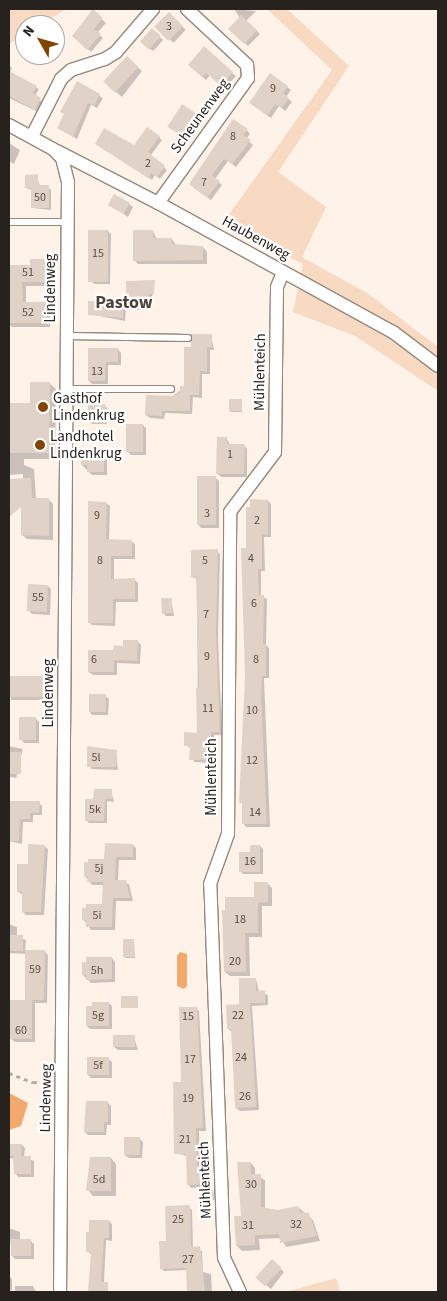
<!DOCTYPE html>
<html>
<head>
<meta charset="utf-8">
<style>
	body { margin:0 }
	#map { position:relative; width:447px; height:1301px; overflow:hidden; background:#fff2e9; font-family:"Source Sans 3",sans-serif }
	div>[style] { position:absolute }
	.green>* { inset:0; background:#f8d9c2 }
	.water>* { inset:0; background:#f3a96e }
	.shadow>* { inset:0; background:#0003; transform-origin:0 0 }
	.building>* { inset:0; background:#e1d2c7; transform-origin:0 0 }
	.path>* { height:2.5px; margin-top:-1.25px; transform-origin:0; background:repeating-linear-gradient(90deg,#b9aea6 0 4px,transparent 0 8px) }
	.roads { filter:drop-shadow(1px 0 #94877c) drop-shadow(-1px 0 #94877c) drop-shadow(0 1px #94877c) drop-shadow(0 -1px #94877c) }
	.lane>* { height:6px; margin:-3px; padding:0 3px; transform-origin:3px; border-radius:3px; background:#fff }
	.street>* { height:12px; margin:-6px; padding:0 6px; transform-origin:6px; border-radius:6px; background:#fff }
	.dots>* { width:14px; height:14px; translate:-50% -50%; box-sizing:border-box; border:2px solid #fff; border-radius:50% }
	span { translate:-50% -50%; white-space:nowrap; text-align:center; line-height:1.15; -webkit-text-stroke:4.5px #fff; paint-order:stroke }
	.number-label { font-size:12px; color:#564e48 }
	.number-label span { -webkit-text-stroke-width:0 }
	.street-label { font-size:15px; color:#28221e }
	.poi-label { font-size:15px; color:#28221e }
	.left { translate:0 -50%; text-align:left }
	.quarter-label { font-size:18px; color:#4e4239; font-weight:700 }
	.frame { position:absolute; inset:0; border:10px solid #28221e; pointer-events:none }
	.north { position:absolute; left:15px; top:15px; width:50px; height:50px; box-sizing:border-box; background:#fff; border:1px solid #a9a7a5; border-radius:50%; rotate:308deg; font-size:14px; font-weight:700; line-height:20px; text-align:center; color:#28221e }
	.north::after { content:''; display:block; margin:auto; width:18px; height:22px; background:#814400; clip-path:polygon(50% 0,100% 100%,50% 72%,0 100%) }
</style>
</head>
<body>
<div id="map">
	<div class="green">
		<i style="clip-path:polygon(9px 9px,66px 9px,40px 25px,25px 25px,25px 34px,9px 44px)"></i>
		<i style="clip-path:polygon(267px 9px,287px 9px,349px 66px,278px 172px,326px 207px,302px 257px,367px 293px,438px 347px,438px 391px,355px 336px,293px 312px,303px 264px,223px 223px,332px 70px)"></i>
		<i style="clip-path:polygon(336px 1278px,340px 1292px,286px 1292px)"></i>
	</div>
	<div class="water">
		<i style="clip-path:polygon(180px 952px,187px 954px,187px 986px,184px 989px,177px 986px,177px 956px)"></i>
		<i style="clip-path:polygon(9px 1093px,28px 1103px,21px 1126px,9px 1130px)"></i>
	</div>
	<div class="shadow">
		<i style="clip-path:polygon(234px 9px,256px 11px,246px 21px,260px 34px,248px 46px,230px 29px,240px 18px)"></i>
		<i style="clip-path:polygon(92px 10px,106px 23px,97px 33px,103px 38px,91px 52px,74px 36px)"></i>
		<i style="left:169px;top:14px;width:23px;height:18px;rotate:43deg"></i>
		<i style="left:152px;top:30px;width:15px;height:15px;rotate:42deg"></i>
		<i style="clip-path:polygon(127px 58px,142px 71px,122px 97px,109px 86px)"></i>
		<i style="clip-path:polygon(9px 65px,12px 68px,10px 73px,39px 89px,35px 96px,43px 102px,38px 112px,9px 98px)"></i>
		<i style="clip-path:polygon(193px 68px,232px 73px,236px 76px,225px 88px,210px 75px,206px 80px)"></i>
		<i style="clip-path:polygon(271px 75px,291px 90px,286px 97px,292px 102px,285px 111px,279px 106px,271px 118px,254px 106px)"></i>
		<i style="clip-path:polygon(77px 83px,103px 98px,97px 108px,91px 105px,77px 139px,58px 128px)"></i>
		<i style="clip-path:polygon(183px 105px,198px 117px,184px 137px,172px 128px)"></i>
		<i style="clip-path:polygon(247px 130px,250px 134px,246px 139px,253px 145px,236px 167px,228px 161px,215px 179px,222px 185px,211px 200px,194px 188px)"></i>
		<i style="clip-path:polygon(159px 137px,162px 140px,151px 155px,167px 170px,160px 179px,155px 175px,152px 180px,96px 144px,134px 147px)"></i>
		<i style="clip-path:polygon(9px 143px,20px 150px,14px 164px,9px 161px)"></i>
		<i style="clip-path:polygon(37px 176px,40px 187px,51px 189px,51px 210px,33px 208px,32px 190px,26px 188px)"></i>
		<i style="clip-path:polygon(129px 204px,133px 207px,128px 217px,110px 205px)"></i>
		<i style="clip-path:polygon(108px 231px,111px 234px,110px 284px,94px 284px,91px 281px)"></i>
		<i style="clip-path:polygon(153px 231px,157px 239px,172px 239px,176px 245px,203px 247px,207px 252px,207px 264px,138px 264px,134px 260px)"></i>
		<i style="clip-path:polygon(43px 260px,48px 265px,51px 286px,26px 286px,26px 303px,46px 303px,50px 307px,50px 327px,12px 327px,9px 324px,9px 276px)"></i>
		<i style="clip-path:polygon(154px 281px,151px 310px,130px 310px,126px 306px,125px 321px,89px 314px,123px 302px,127px 307px)"></i>
		<i style="clip-path:polygon(211px 335px,214px 350px,210px 350px,210px 374px,202px 374px,202px 398px,193px 397px,192px 414px,165px 413px,164px 419px,150px 418px,146px 415px,185px 387px,193px 348px)"></i>
		<i style="clip-path:polygon(89px 349px,118px 349px,121px 353px,121px 365px,108px 365px,108px 384px,92px 384px,89px 381px)"></i>
		<i style="clip-path:polygon(49px 383px,56px 389px,55px 459px,24px 459px,24px 465px,34px 469px,36px 499px,49px 500px,53px 504px,53px 540px,27px 539px,22px 535px,23px 474px,9px 475px,9px 404px,31px 404px)"></i>
		<i style="clip-path:polygon(241px 401px,242px 412px,231px 412px,230px 411px)"></i>
		<i style="clip-path:polygon(104px 405px,108px 409px,107px 424px,92px 424px,89px 420px)"></i>
		<i style="clip-path:polygon(143px 425px,146px 428px,146px 455px,131px 455px,127px 451px)"></i>
		<i style="clip-path:polygon(227px 439px,230px 445px,244px 445px,247px 449px,247px 477px,221px 477px,217px 473px)"></i>
		<i style="clip-path:polygon(104px 451px,107px 454px,107px 475px,92px 475px,82px 465px)"></i>
		<i style="clip-path:polygon(216px 478px,219px 481px,219px 528px,201px 528px,198px 524px)"></i>
		<i style="clip-path:polygon(268px 501px,271px 504px,271px 537px,264px 537px,265px 571px,261px 571px,261px 596px,267px 599px,266px 645px,269px 648px,269px 678px,264px 678px,270px 827px,246px 827px,243px 823px,241px 789px,247px 676px,247px 550px)"></i>
		<i style="clip-path:polygon(106px 503px,110px 506px,109px 541px,131px 541px,135px 544px,135px 559px,114px 559px,114px 580px,134px 579px,138px 583px,138px 602px,116px 602px,115px 626px,92px 625px,89px 622px)"></i>
		<i style="clip-path:polygon(217px 551px,220px 554px,218px 637px,222px 735px,214px 735px,213px 763px,194px 762px,191px 748px,185px 745px,198px 734px,197px 580px,193px 577px)"></i>
		<i style="clip-path:polygon(48px 586px,51px 589px,50px 615px,32px 614px,29px 611px)"></i>
		<i style="clip-path:polygon(171px 599px,174px 616px,166px 616px,163px 613px)"></i>
		<i style="clip-path:polygon(137px 641px,141px 645px,140px 664px,117px 663px,117px 675px,93px 675px,89px 672px,115px 651px)"></i>
		<i style="clip-path:polygon(9px 677px,46px 677px,49px 681px,49px 700px,11px 700px)"></i>
		<i style="clip-path:polygon(105px 696px,109px 699px,108px 715px,92px 715px,89px 711px)"></i>
		<i style="clip-path:polygon(35px 718px,39px 722px,39px 743px,24px 743px,21px 739px)"></i>
		<i style="left:9px;top:746px;width:14px;height:30px;rotate:12deg"></i>
		<i style="clip-path:polygon(88px 747px,116px 751px,118px 770px,91px 769px)"></i>
		<i style="clip-path:polygon(111px 790px,114px 802px,107px 801px,107px 823px,89px 823px,86px 820px,95px 800px)"></i>
		<i style="clip-path:polygon(9px 802px,39px 803px,42px 806px,42px 815px,33px 815px,33px 822px,23px 822px,22px 844px,9px 841px)"></i>
		<i style="clip-path:polygon(133px 845px,136px 848px,136px 860px,119px 860px,118px 881px,129px 884px,133px 901px,116px 901px,115px 930px,91px 930px,83px 919px,104px 905px,104px 885px,92px 885px,85px 876px)"></i>
		<i style="clip-path:polygon(44px 846px,48px 849px,44px 915px,26px 915px,23px 912px,23px 895px,18px 892px,29px 865px)"></i>
		<i style="clip-path:polygon(260px 846px,263px 849px,263px 874px,243px 874px,240px 871px,251px 853px)"></i>
		<i style="clip-path:polygon(267px 883px,272px 888px,272px 906px,262px 906px,262px 937px,249px 937px,250px 976px,230px 976px,225px 972px,255px 899px)"></i>
		<i style="clip-path:polygon(9px 924px,17px 927px,17px 937px,26px 940px,25px 951px,44px 951px,48px 955px,47px 1003px,35px 1003px,35px 1042px,15px 1042px,11px 1039px,9px 1002px,26px 1001px,26px 954px,9px 953px)"></i>
		<i style="clip-path:polygon(134px 941px,135px 958px,126px 958px,124px 957px)"></i>
		<i style="clip-path:polygon(112px 958px,115px 962px,115px 982px,91px 983px,83px 975px)"></i>
		<i style="clip-path:polygon(256px 979px,259px 992px,268px 995px,268px 1005px,252px 1006px,259px 1110px,240px 1111px,236px 1108px,232px 1032px,228px 1029px)"></i>
		<i style="clip-path:polygon(109px 1003px,112px 1006px,112px 1029px,90px 1029px,87px 1026px,93px 1007px)"></i>
		<i style="clip-path:polygon(196px 1008px,199px 1011px,206px 1131px,199px 1131px,200px 1167px,208px 1170px,208px 1187px,191px 1188px,188px 1184px,187px 1156px,175px 1153px,182px 1083px)"></i>
		<i style="clip-path:polygon(134px 1037px,138px 1050px,118px 1050px,114px 1047px)"></i>
		<i style="clip-path:polygon(108px 1059px,112px 1062px,112px 1078px,91px 1078px,88px 1075px)"></i>
		<i style="clip-path:polygon(107px 1102px,111px 1106px,111px 1125px,107px 1125px,106px 1135px,88px 1135px,85px 1132px)"></i>
		<i style="clip-path:polygon(140px 1139px,143px 1142px,142px 1158px,129px 1158px,125px 1155px)"></i>
		<i style="clip-path:polygon(9px 1145px,22px 1145px,25px 1148px,24px 1157px,34px 1161px,34px 1177px,18px 1177px,15px 1173px,15px 1159px,9px 1158px)"></i>
		<i style="clip-path:polygon(111px 1158px,116px 1164px,116px 1196px,93px 1196px,88px 1190px)"></i>
		<i style="clip-path:polygon(251px 1163px,255px 1168px,255px 1175px,265px 1180px,265px 1209px,278px 1211px,298px 1207px,313px 1220px,320px 1241px,286px 1247px,281px 1238px,259px 1239px,260px 1250px,242px 1251px,237px 1246px)"></i>
		<i style="clip-path:polygon(213px 1191px,215px 1200px,202px 1199px)"></i>
		<i style="clip-path:polygon(189px 1207px,192px 1210px,193px 1248px,202px 1251px,203px 1272px,211px 1274px,212px 1292px,188px 1292px,188px 1270px,164px 1271px,161px 1268px,167px 1242px)"></i>
		<i style="clip-path:polygon(109px 1221px,112px 1224px,112px 1241px,106px 1240px,104px 1282px,94px 1283px,92px 1255px,87px 1251px)"></i>
		<i style="clip-path:polygon(9px 1228px,20px 1232px,20px 1241px,31px 1241px,34px 1244px,34px 1259px,15px 1259px,12px 1256px)"></i>
		<i style="clip-path:polygon(281px 1269px,284px 1272px,271px 1289px,261px 1281px)"></i>
		<i style="clip-path:polygon(9px 1276px,12px 1279px,12px 1290px,9px 1290px)"></i>
		<i style="clip-path:polygon(15px 1286px,33px 1286px,36px 1292px,15px 1292px)"></i>
	</div>
	<div class="building">
		<i style="clip-path:polygon(93px 9px,103px 18px,94px 29px,101px 34px,87px 50px,72px 36px)"></i>
		<i style="left:169px;top:12px;width:20px;height:21px;rotate:45deg"></i>
		<i style="left:241px;top:15px;width:22px;height:19px;rotate:43deg"></i>
		<i style="left:152px;top:28px;width:12px;height:18px;rotate:42deg"></i>
		<i style="clip-path:polygon(204px 46px,233px 72px,221px 86px,206px 73px,202px 77px,188px 65px)"></i>
		<i style="left:127px;top:56px;width:16px;height:35px;rotate:43deg"></i>
		<i style="clip-path:polygon(9px 71px,37px 86px,33px 93px,41px 98px,35px 110px,9px 96px)"></i>
		<i style="clip-path:polygon(270px 73px,288px 86px,283px 93px,289px 98px,282px 108px,275px 104px,268px 115px,249px 103px)"></i>
		<i style="clip-path:polygon(77px 81px,100px 94px,94px 106px,88px 103px,73px 137px,57px 128px,64px 114px,60px 112px)"></i>
		<i style="left:182px;top:104px;width:17px;height:27px;rotate:33deg"></i>
		<i style="clip-path:polygon(233px 119px,248px 129px,243px 135px,251px 140px,232px 164px,224px 159px,212px 175px,220px 181px,207px 198px,189px 184px)"></i>
		<i style="clip-path:polygon(147px 127px,160px 136px,148px 152px,165px 166px,157px 177px,151px 173px,148px 178px,95px 144px,104px 128px,134px 145px)"></i>
		<i style="clip-path:polygon(38px 174px,38px 185px,49px 185px,49px 208px,31px 208px,31px 188px,25px 188px,25px 175px)"></i>
		<i style="left:114px;top:194px;width:18px;height:13px;rotate:29deg"></i>
		<i style="left:88px;top:230px;width:20px;height:52px"></i>
		<i style="clip-path:polygon(133px 230px,153px 230px,153px 238px,172px 238px,172px 244px,203px 246px,203px 260px,133px 261px)"></i>
		<i style="clip-path:polygon(30px 259px,44px 259px,47px 282px,22px 282px,23px 302px,47px 302px,47px 323px,9px 323px,9px 265px,30px 265px)"></i>
		<i style="clip-path:polygon(155px 280px,154px 294px,149px 294px,149px 308px,126px 308px,126px 281px)"></i>
		<i style="clip-path:polygon(88px 301px,123px 301px,123px 318px,88px 315px)"></i>
		<i style="clip-path:polygon(191px 334px,212px 334px,212px 347px,207px 347px,207px 372px,200px 371px,199px 395px,190px 395px,190px 411px,162px 411px,162px 416px,145px 415px,146px 395px,173px 396px,180px 392px,180px 386px,184px 386px,184px 347px,191px 347px)"></i>
		<i style="clip-path:polygon(88px 348px,118px 348px,118px 362px,106px 362px,105px 381px,88px 381px)"></i>
		<i style="clip-path:polygon(30px 382px,50px 382px,49px 453px,9px 453px,9px 403px,30px 403px)"></i>
		<i style="left:229px;top:399px;width:13px;height:12px"></i>
		<i style="left:88px;top:404px;width:17px;height:17px"></i>
		<i style="left:126px;top:424px;width:17px;height:28px"></i>
		<i style="clip-path:polygon(217px 437px,227px 437px,227px 444px,245px 444px,244px 474px,216px 474px)"></i>
		<i style="clip-path:polygon(87px 450px,104px 450px,104px 472px,87px 472px,87px 465px,81px 465px,81px 452px,87px 452px)"></i>
		<i style="left:197px;top:476px;width:19px;height:49px"></i>
		<i style="clip-path:polygon(31px 478px,32px 498px,49px 498px,49px 536px,21px 535px,21px 507px,9px 517px,9px 479px)"></i>
		<i style="clip-path:polygon(250px 499px,268px 500px,268px 535px,262px 534px,262px 569px,258px 569px,259px 595px,264px 595px,263px 644px,266px 644px,266px 676px,262px 676px,261px 697px,267px 824px,242px 824px,242px 803px,239px 803px,245px 676px,241px 548px,246px 548px,246px 507px,250px 507px)"></i>
		<i style="clip-path:polygon(88px 501px,107px 502px,106px 539px,132px 540px,132px 556px,111px 556px,111px 579px,135px 578px,135px 599px,113px 599px,113px 623px,88px 623px)"></i>
		<i style="clip-path:polygon(218px 549px,216px 634px,220px 732px,211px 732px,211px 760px,189px 760px,190px 746px,184px 746px,184px 732px,197px 733px,196px 688px,199px 688px,196px 578px,191px 578px,191px 550px)"></i>
		<i style="left:28px;top:584px;width:20px;height:27px;rotate:3deg"></i>
		<i style="clip-path:polygon(161px 598px,172px 598px,172px 613px,162px 614px)"></i>
		<i style="clip-path:polygon(123px 640px,138px 640px,137px 661px,114px 660px,114px 672px,88px 672px,88px 650px,113px 650px,114px 645px,123px 646px)"></i>
		<i style="left:9px;top:676px;width:37px;height:21px"></i>
		<i style="left:89px;top:694px;width:17px;height:18px"></i>
		<i style="left:19px;top:717px;width:17px;height:23px"></i>
		<i style="clip-path:polygon(87px 746px,117px 750px,116px 767px,87px 767px)"></i>
		<i style="left:9px;top:752px;width:12px;height:22px"></i>
		<i style="clip-path:polygon(94px 789px,112px 789px,112px 799px,105px 799px,104px 821px,85px 821px,85px 799px,93px 799px)"></i>
		<i style="clip-path:polygon(9px 801px,40px 801px,39px 813px,30px 813px,30px 819px,20px 819px,19px 841px,9px 841px)"></i>
		<i style="clip-path:polygon(105px 843px,133px 844px,133px 857px,116px 857px,115px 880px,126px 880px,130px 898px,113px 898px,112px 927px,86px 927px,86px 920px,82px 920px,82px 908px,86px 908px,86px 904px,102px 904px,103px 882px,87px 882px,88px 877px,84px 877px,84px 862px,88px 862px,88px 859px,104px 859px)"></i>
		<i style="clip-path:polygon(28px 844px,45px 845px,41px 912px,22px 912px,22px 892px,17px 892px,17px 864px,28px 864px)"></i>
		<i style="clip-path:polygon(250px 845px,260px 845px,260px 872px,239px 872px,239px 852px,250px 852px)"></i>
		<i style="clip-path:polygon(254px 882px,268px 882px,268px 902px,258px 903px,258px 933px,245px 933px,246px 972px,224px 972px,222px 910px,225px 910px,225px 897px,254px 897px)"></i>
		<i style="left:9px;top:935px;width:14px;height:16px"></i>
		<i style="left:123px;top:939px;width:11px;height:18px"></i>
		<i style="clip-path:polygon(25px 950px,45px 950px,44px 1000px,32px 1000px,32px 1039px,10px 1039px,10px 1000px,25px 1000px)"></i>
		<i style="clip-path:polygon(86px 957px,112px 957px,112px 979px,86px 980px,86px 975px,82px 975px,82px 962px,86px 962px)"></i>
		<i style="clip-path:polygon(239px 978px,256px 978px,256px 991px,265px 990px,265px 1003px,250px 1003px,256px 1107px,235px 1108px,231px 1029px,227px 1029px,226px 1005px,239px 1004px)"></i>
		<i style="left:121px;top:996px;width:17px;height:12px"></i>
		<i style="clip-path:polygon(92px 1002px,109px 1002px,109px 1026px,86px 1026px,86px 1006px,92px 1006px)"></i>
		<i style="clip-path:polygon(179px 1007px,197px 1007px,203px 1128px,196px 1128px,197px 1166px,205px 1166px,206px 1184px,187px 1185px,186px 1154px,174px 1154px,173px 1082px,181px 1082px)"></i>
		<i style="left:135px;top:1035px;width:12px;height:22px;rotate:90deg"></i>
		<i style="left:87px;top:1057px;width:22px;height:18px"></i>
		<i style="clip-path:polygon(86px 1101px,108px 1101px,108px 1122px,104px 1122px,104px 1132px,84px 1132px)"></i>
		<i style="left:124px;top:1137px;width:16px;height:18px"></i>
		<i style="clip-path:polygon(9px 1144px,22px 1144px,21px 1156px,31px 1156px,31px 1174px,14px 1174px,13px 1156px,9px 1156px)"></i>
		<i style="clip-path:polygon(90px 1157px,111px 1157px,111px 1191px,86px 1191px)"></i>
		<i style="clip-path:polygon(237px 1162px,251px 1162px,251px 1174px,261px 1174px,261px 1207px,278px 1210px,298px 1206px,300px 1212px,309px 1213px,317px 1236px,280px 1243px,279px 1234px,255px 1235px,255px 1245px,236px 1246px,234px 1216px,241px 1216px)"></i>
		<i style="left:213px;top:1189px;width:11px;height:13px;rotate:85deg"></i>
		<i style="clip-path:polygon(190px 1205px,191px 1247px,200px 1246px,205px 1292px,187px 1292px,186px 1268px,160px 1269px,159px 1241px,166px 1241px,165px 1206px)"></i>
		<i style="clip-path:polygon(89px 1220px,109px 1220px,109px 1238px,104px 1238px,101px 1282px,108px 1282px,108px 1292px,88px 1292px,91px 1252px,86px 1252px,86px 1232px,89px 1232px)"></i>
		<i style="left:31px;top:1239px;width:17px;height:20px;rotate:90deg"></i>
		<i style="left:272px;top:1259px;width:13px;height:25px;rotate:42deg"></i>
	</div>
	<div class="path">
		<i style="left:9px;top:1073px;width:26px;rotate:21deg"></i>
		<i style="left:33px;top:1082px;width:17px;rotate:3deg"></i>
	</div>
	<div class="roads">
		<div class="lane">
			<i style="left:9px;top:222px;width:58px"></i>
			<i style="left:67px;top:336px;width:121px;rotate:0.9deg"></i>
			<i style="left:67px;top:389px;width:104px"></i>
		</div>
		<div class="street">
			<i style="left:9px;top:125px;width:50px;rotate:28.6deg"></i>
			<i style="left:53px;top:149px;width:13px;rotate:45deg"></i>
			<i style="left:62px;top:158px;width:25px;rotate:76deg"></i>
			<i style="left:68px;top:182px;width:1110px;rotate:90.41deg"></i>
			<i style="left:32px;top:136px;width:64px;rotate:-63deg"></i>
			<i style="left:61px;top:79px;width:13px;rotate:-42deg"></i>
			<i style="left:71px;top:70px;width:36px;rotate:-18deg"></i>
			<i style="left:105px;top:59px;width:13px;rotate:-32deg"></i>
			<i style="left:116px;top:52px;width:57px;rotate:-49.3deg"></i>
			<i style="left:57px;top:151px;width:114px;rotate:27.2deg"></i>
			<i style="left:158px;top:203px;width:268px;rotate:28.8deg"></i>
			<i style="left:393px;top:332px;width:56px;rotate:37.1deg"></i>
			<i style="left:158px;top:203px;width:154px;rotate:-54.2deg"></i>
			<i style="left:248px;top:78px;width:13px;rotate:-94deg"></i>
			<i style="left:247px;top:65px;width:82px;rotate:-137deg"></i>
			<i style="left:240px;top:1292px;width:38px;rotate:-115deg"></i>
			<i style="left:224px;top:1257px;width:373px;rotate:-92.1deg"></i>
			<i style="left:210px;top:884px;width:53px;rotate:-70.2deg"></i>
			<i style="left:228px;top:834px;width:322px;rotate:-89.6deg"></i>
			<i style="left:230px;top:512px;width:75px;rotate:-53.1deg"></i>
			<i style="left:275px;top:452px;width:165px;rotate:-89.3deg"></i>
			<i style="left:277px;top:287px;width:16px;rotate:-68deg"></i>
		</div>
	</div>
	<div class="dots">
		<i style="left:43px;top:407px;background:#814400"></i>
		<i style="left:40px;top:445px;background:#814400"></i>
	</div>
	<div class="number-label">
		<span style="left:169px;top:27px">3</span>
		<span style="left:273px;top:89px">9</span>
		<span style="left:233px;top:137px">8</span>
		<span style="left:148px;top:164px">2</span>
		<span style="left:204px;top:183px">7</span>
		<span style="left:40px;top:198px">50</span>
		<span style="left:98px;top:254px">15</span>
		<span style="left:28px;top:273px">51</span>
		<span style="left:28px;top:313px">52</span>
		<span style="left:97px;top:372px">13</span>
		<span style="left:230px;top:455px">1</span>
		<span style="left:207px;top:514px">3</span>
		<span style="left:97px;top:516px">9</span>
		<span style="left:257px;top:521px">2</span>
		<span style="left:251px;top:559px">4</span>
		<span style="left:100px;top:561px">8</span>
		<span style="left:205px;top:561px">5</span>
		<span style="left:38px;top:598px">55</span>
		<span style="left:254px;top:604px">6</span>
		<span style="left:206px;top:615px">7</span>
		<span style="left:207px;top:657px">9</span>
		<span style="left:94px;top:660px">6</span>
		<span style="left:256px;top:660px">8</span>
		<span style="left:208px;top:709px">11</span>
		<span style="left:252px;top:711px">10</span>
		<span style="left:96px;top:758px">5l</span>
		<span style="left:252px;top:761px">12</span>
		<span style="left:95px;top:810px">5k</span>
		<span style="left:255px;top:813px">14</span>
		<span style="left:250px;top:862px">16</span>
		<span style="left:99px;top:869px">5j</span>
		<span style="left:97px;top:916px">5i</span>
		<span style="left:240px;top:920px">18</span>
		<span style="left:235px;top:962px">20</span>
		<span style="left:35px;top:970px">59</span>
		<span style="left:97px;top:971px">5h</span>
		<span style="left:98px;top:1016px">5g</span>
		<span style="left:238px;top:1016px">22</span>
		<span style="left:188px;top:1017px">15</span>
		<span style="left:21px;top:1031px">60</span>
		<span style="left:241px;top:1058px">24</span>
		<span style="left:190px;top:1060px">17</span>
		<span style="left:98px;top:1066px">5f</span>
		<span style="left:245px;top:1097px">26</span>
		<span style="left:188px;top:1099px">19</span>
		<span style="left:185px;top:1140px">21</span>
		<span style="left:99px;top:1180px">5d</span>
		<span style="left:251px;top:1185px">30</span>
		<span style="left:178px;top:1220px">25</span>
		<span style="left:296px;top:1225px">32</span>
		<span style="left:248px;top:1226px">31</span>
		<span style="left:188px;top:1260px">27</span>
	</div>
	<div class="street-label">
		<span style="left:200px;top:116px;rotate:-54deg">Scheunenweg</span>
		<span style="left:256px;top:238px;rotate:29deg">Haubenweg</span>
		<span style="left:51px;top:288px;rotate:-90deg">Lindenweg</span>
		<span style="left:260px;top:372px;rotate:-89deg">Mühlenteich</span>
		<span style="left:49px;top:693px;rotate:-90deg">Lindenweg</span>
		<span style="left:212px;top:777px;rotate:-90deg">Mühlenteich</span>
		<span style="left:46px;top:1098px;rotate:-89deg">Lindenweg</span>
		<span style="left:205px;top:1180px;rotate:-92deg">Mühlenteich</span>
	</div>
	<div class="poi-label">
		<span class="left" style="left:53px;top:407px">Gasthof<br>Lindenkrug</span>
		<span class="left" style="left:50px;top:445px">Landhotel<br>Lindenkrug</span>
	</div>
	<div class="quarter-label">
		<span style="left:124px;top:303px">Pastow</span>
	</div>
	<div class="frame"></div>
	<div class="north">N</div>
</div>
</body>
</html>
